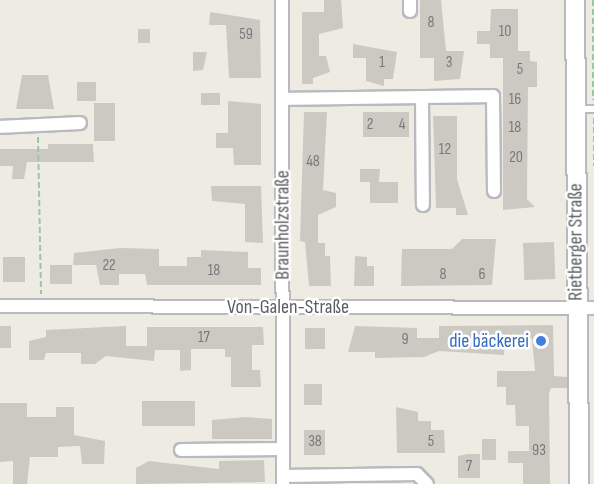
<!DOCTYPE html>
<html>
<head>
<meta charset="utf-8">
<style>
	body { margin:0 }
	#map { position:relative; width:594px; height:484px; overflow:hidden; background:#eeece2; font-family:"Sofia Sans Condensed",sans-serif }
	div>[style] { position:absolute }
	.building>* { inset:0; background:#cbc9c2; transform-origin:0 0 }
	.path>* { height:2px; margin-top:-1px; transform-origin:0; background:repeating-linear-gradient(90deg,#97c7a9 0 6px,transparent 0 9px) }
	.roads { filter:drop-shadow(2px 0 #b8babf) drop-shadow(-2px 0 #b8babf) drop-shadow(0 2px #b8babf) drop-shadow(0 -2px #b8babf) }
	.lane>* { height:6px; margin:-3px; padding:0 3px; transform-origin:3px; border-radius:3px; background:#fff }
	.street>* { height:12px; margin:-6px; padding:0 6px; transform-origin:6px; border-radius:6px; background:#fff }
	.secondary>* { height:18px; margin:-9px; padding:0 9px; transform-origin:9px; border-radius:9px; background:#fff }
	.dots>* { width:16px; height:16px; translate:-50% -50%; box-sizing:border-box; border:3px solid #fff; border-radius:50% }
	span { translate:-50% -50%; white-space:nowrap; text-align:center; line-height:1.15; -webkit-text-stroke:5px #fff; paint-order:stroke }
	.number-label { font-size:16px; color:#77797b }
	.number-label span { -webkit-text-stroke-width:0 }
	.street-label { font-size:20px; color:#5b5e63 }
	.shop-label { font-size:20px; color:#366cbe }
	.right { translate:-100% -50%; text-align:right }
</style>
</head>
<body>
<div id="map">
	<div class="building">
		<i style="clip-path:polygon(324px 0,341px 0,343px 28px,319px 34px,319px 56px,326px 56px,330px 72px,313px 78px,313px 84px,302px 84px,302px 12px,324px 12px)"></i>
		<i style="clip-path:polygon(420px 0,441px 0,446px 51px,464px 51px,460px 79px,434px 81px,434px 58px,420px 58px)"></i>
		<i style="clip-path:polygon(491px 9px,518px 9px,518px 51px,530px 51px,530px 61px,537px 62px,537px 87px,528px 87px,527px 199px,535px 207px,503px 210px,503px 58px,490px 58px,490px 44px,477px 44px,477px 31px,490px 31px)"></i>
		<i style="clip-path:polygon(210px 12px,260px 20px,261px 78px,229px 78px,226px 25px,209px 25px)"></i>
		<i style="left:138px;top:29px;width:12px;height:14px"></i>
		<i style="clip-path:polygon(353px 44px,397px 52px,393px 79px,384px 79px,384px 86px,366px 81px,366px 58px,353px 58px)"></i>
		<i style="clip-path:polygon(193px 52px,207px 52px,203px 70px,193px 71px)"></i>
		<i style="clip-path:polygon(22px 75px,48px 75px,54px 109px,16px 109px)"></i>
		<i style="left:77px;top:82px;width:19px;height:19px"></i>
		<i style="left:201px;top:93px;width:19px;height:12px"></i>
		<i style="clip-path:polygon(228px 101px,261px 104px,261px 165px,234px 165px,233px 148px,216px 148px,216px 133px,228px 133px)"></i>
		<i style="left:94px;top:103px;width:21px;height:38px"></i>
		<i style="clip-path:polygon(304px 112px,327px 112px,323px 190px,336px 193px,336px 207px,318px 215px,318px 243px,325px 243px,325px 256px,330px 256px,331px 286px,309px 286px,305px 242px,300px 241px)"></i>
		<i style="left:363px;top:112px;width:46px;height:25px"></i>
		<i style="clip-path:polygon(433px 116px,457px 116px,457px 179px,468px 215px,456px 215px,456px 208px,436px 208px)"></i>
		<i style="clip-path:polygon(48px 144px,93px 144px,94px 162px,27px 162px,24px 179px,12px 179px,13px 166px,0 166px,0 149px,48px 149px)"></i>
		<i style="clip-path:polygon(360px 169px,380px 169px,379px 182px,398px 182px,398px 203px,370px 203px,370px 182px,360px 182px)"></i>
		<i style="clip-path:polygon(211px 186px,261px 186px,263px 243px,245px 242px,245px 204px,212px 201px)"></i>
		<i style="clip-path:polygon(462px 239px,496px 239px,492px 285px,401px 286px,402px 249px,452px 249px)"></i>
		<i style="left:554px;top:242px;width:37px;height:31px;rotate:88deg"></i>
		<i style="clip-path:polygon(120px 248px,159px 249px,159px 266px,187px 266px,187px 257px,201px 257px,201px 250px,248px 252px,248px 268px,261px 268px,261px 285px,147px 285px,145px 274px,119px 274px,119px 285px,100px 285px,96px 265px,73px 265px,74px 253px)"></i>
		<i style="clip-path:polygon(355px 256px,367px 257px,367px 266px,374px 266px,374px 286px,354px 286px)"></i>
		<i style="left:3px;top:257px;width:22px;height:25px"></i>
		<i style="left:50px;top:265px;width:22px;height:19px"></i>
		<i style="clip-path:polygon(553px 325px,554px 376px,567px 377px,567px 388px,551px 388px,549px 394px,550px 484px,523px 484px,523px 463px,508px 463px,508px 451px,529px 451px,529px 426px,516px 426px,515px 405px,506px 405px,506px 387px,497px 387px,497px 371px,535px 371px,532px 339px,505px 339px,504px 355px,439px 351px,424px 357px,375px 358px,375px 352px,348px 352px,355px 326px,417px 328px,417px 338px,439px 338px,439px 326px)"></i>
		<i style="left:0;top:326px;width:11px;height:22px"></i>
		<i style="clip-path:polygon(126px 326px,126px 346px,147px 346px,147px 327px,263px 327px,264px 345px,252px 345px,252px 370px,260px 370px,261px 387px,231px 387px,231px 357px,225px 357px,225px 349px,191px 349px,191px 370px,180px 371px,180px 350px,155px 350px,154px 361px,106px 356px,95px 364px,81px 364px,81px 353px,46px 353px,44px 360px,29px 360px,29px 341px,46px 337px,46px 330px)"></i>
		<i style="left:305px;top:328px;width:20px;height:21px"></i>
		<i style="left:304px;top:384px;width:18px;height:21px"></i>
		<i style="left:195px;top:401px;width:25px;height:53px;rotate:90deg"></i>
		<i style="clip-path:polygon(0 403px,27px 403px,27px 417px,56px 417px,56px 407px,74px 407px,74px 435px,105px 441px,104px 464px,82px 464px,80px 446px,58px 447px,58px 457px,30px 457px,27px 484px,13px 484px,13px 461px,0 462px)"></i>
		<i style="clip-path:polygon(396px 407px,418px 412px,418px 421px,431px 421px,431px 430px,444px 430px,445px 453px,397px 453px)"></i>
		<i style="clip-path:polygon(245px 417px,272px 419px,272px 439px,212px 439px,212px 420px)"></i>
		<i style="left:304px;top:430px;width:21px;height:25px"></i>
		<i style="left:482px;top:439px;width:14px;height:21px"></i>
		<i style="clip-path:polygon(468px 454px,480px 454px,480px 478px,458px 478px,458px 456px)"></i>
		<i style="clip-path:polygon(264px 460px,265px 482px,136px 484px,136px 468px,149px 461px,219px 469px,219px 461px)"></i>
	</div>
	<div class="path">
		<i style="left:593px;top:0;width:100px;rotate:90deg"></i>
		<i style="left:594px;top:118px;width:48px;rotate:90deg"></i>
		<i style="left:38px;top:137px;width:157px;rotate:88.9deg"></i>
	</div>
	<div class="roads">
		<div class="lane">
			<i style="left:577px;top:109px;width:17px"></i>
		</div>
		<div class="street">
			<i style="left:282px;top:0;width:484px;rotate:89.9deg"></i>
			<i style="left:410px;top:0;width:11px;rotate:90deg"></i>
			<i style="left:282px;top:99px;width:211px;rotate:-0.8deg"></i>
			<i style="left:493px;top:96px;width:95px;rotate:89.4deg"></i>
			<i style="left:422px;top:99px;width:106px;rotate:89.5deg"></i>
			<i style="left:0;top:127px;width:80px;rotate:-2.9deg"></i>
			<i style="left:0;top:306px;width:594px;rotate:0.19deg"></i>
			<i style="left:181px;top:450px;width:102px;rotate:-0.6deg"></i>
			<i style="left:283px;top:476px;width:134px;rotate:-0.9deg"></i>
			<i style="left:417px;top:474px;width:14px;rotate:45deg"></i>
		</div>
		<div class="secondary">
			<i style="left:575px;top:0;width:484px;rotate:89.5deg"></i>
		</div>
	</div>
	<div class="dots">
		<i style="left:541px;top:341px;background:#3f7fe0"></i>
	</div>
	<div class="number-label">
		<span style="left:431px;top:23px">8</span>
		<span style="left:505px;top:32px">10</span>
		<span style="left:246px;top:35px">59</span>
		<span style="left:382px;top:63px">1</span>
		<span style="left:449px;top:63px">3</span>
		<span style="left:520px;top:70px">5</span>
		<span style="left:515px;top:100px">16</span>
		<span style="left:370px;top:125px">2</span>
		<span style="left:402px;top:125px">4</span>
		<span style="left:515px;top:128px">18</span>
		<span style="left:445px;top:150px">12</span>
		<span style="left:516px;top:158px">20</span>
		<span style="left:313px;top:162px">48</span>
		<span style="left:109px;top:266px">22</span>
		<span style="left:214px;top:271px">18</span>
		<span style="left:443px;top:275px">8</span>
		<span style="left:482px;top:275px">6</span>
		<span style="left:204px;top:338px">17</span>
		<span style="left:405px;top:340px">9</span>
		<span style="left:315px;top:442px">38</span>
		<span style="left:431px;top:442px">5</span>
		<span style="left:539px;top:451px">93</span>
		<span style="left:469px;top:467px">7</span>
	</div>
	<div class="street-label">
		<span style="left:283px;top:225px;rotate:-90deg">Braunholzstraße</span>
		<span style="left:576px;top:242px;rotate:-90deg">Rietberger Straße</span>
		<span style="left:288px;top:307px">Von-Galen-Straße</span>
	</div>
	<div class="shop-label">
		<span class="right" style="left:529px;top:341px">die bäckerei</span>
	</div>
</div>
</body>
</html>
